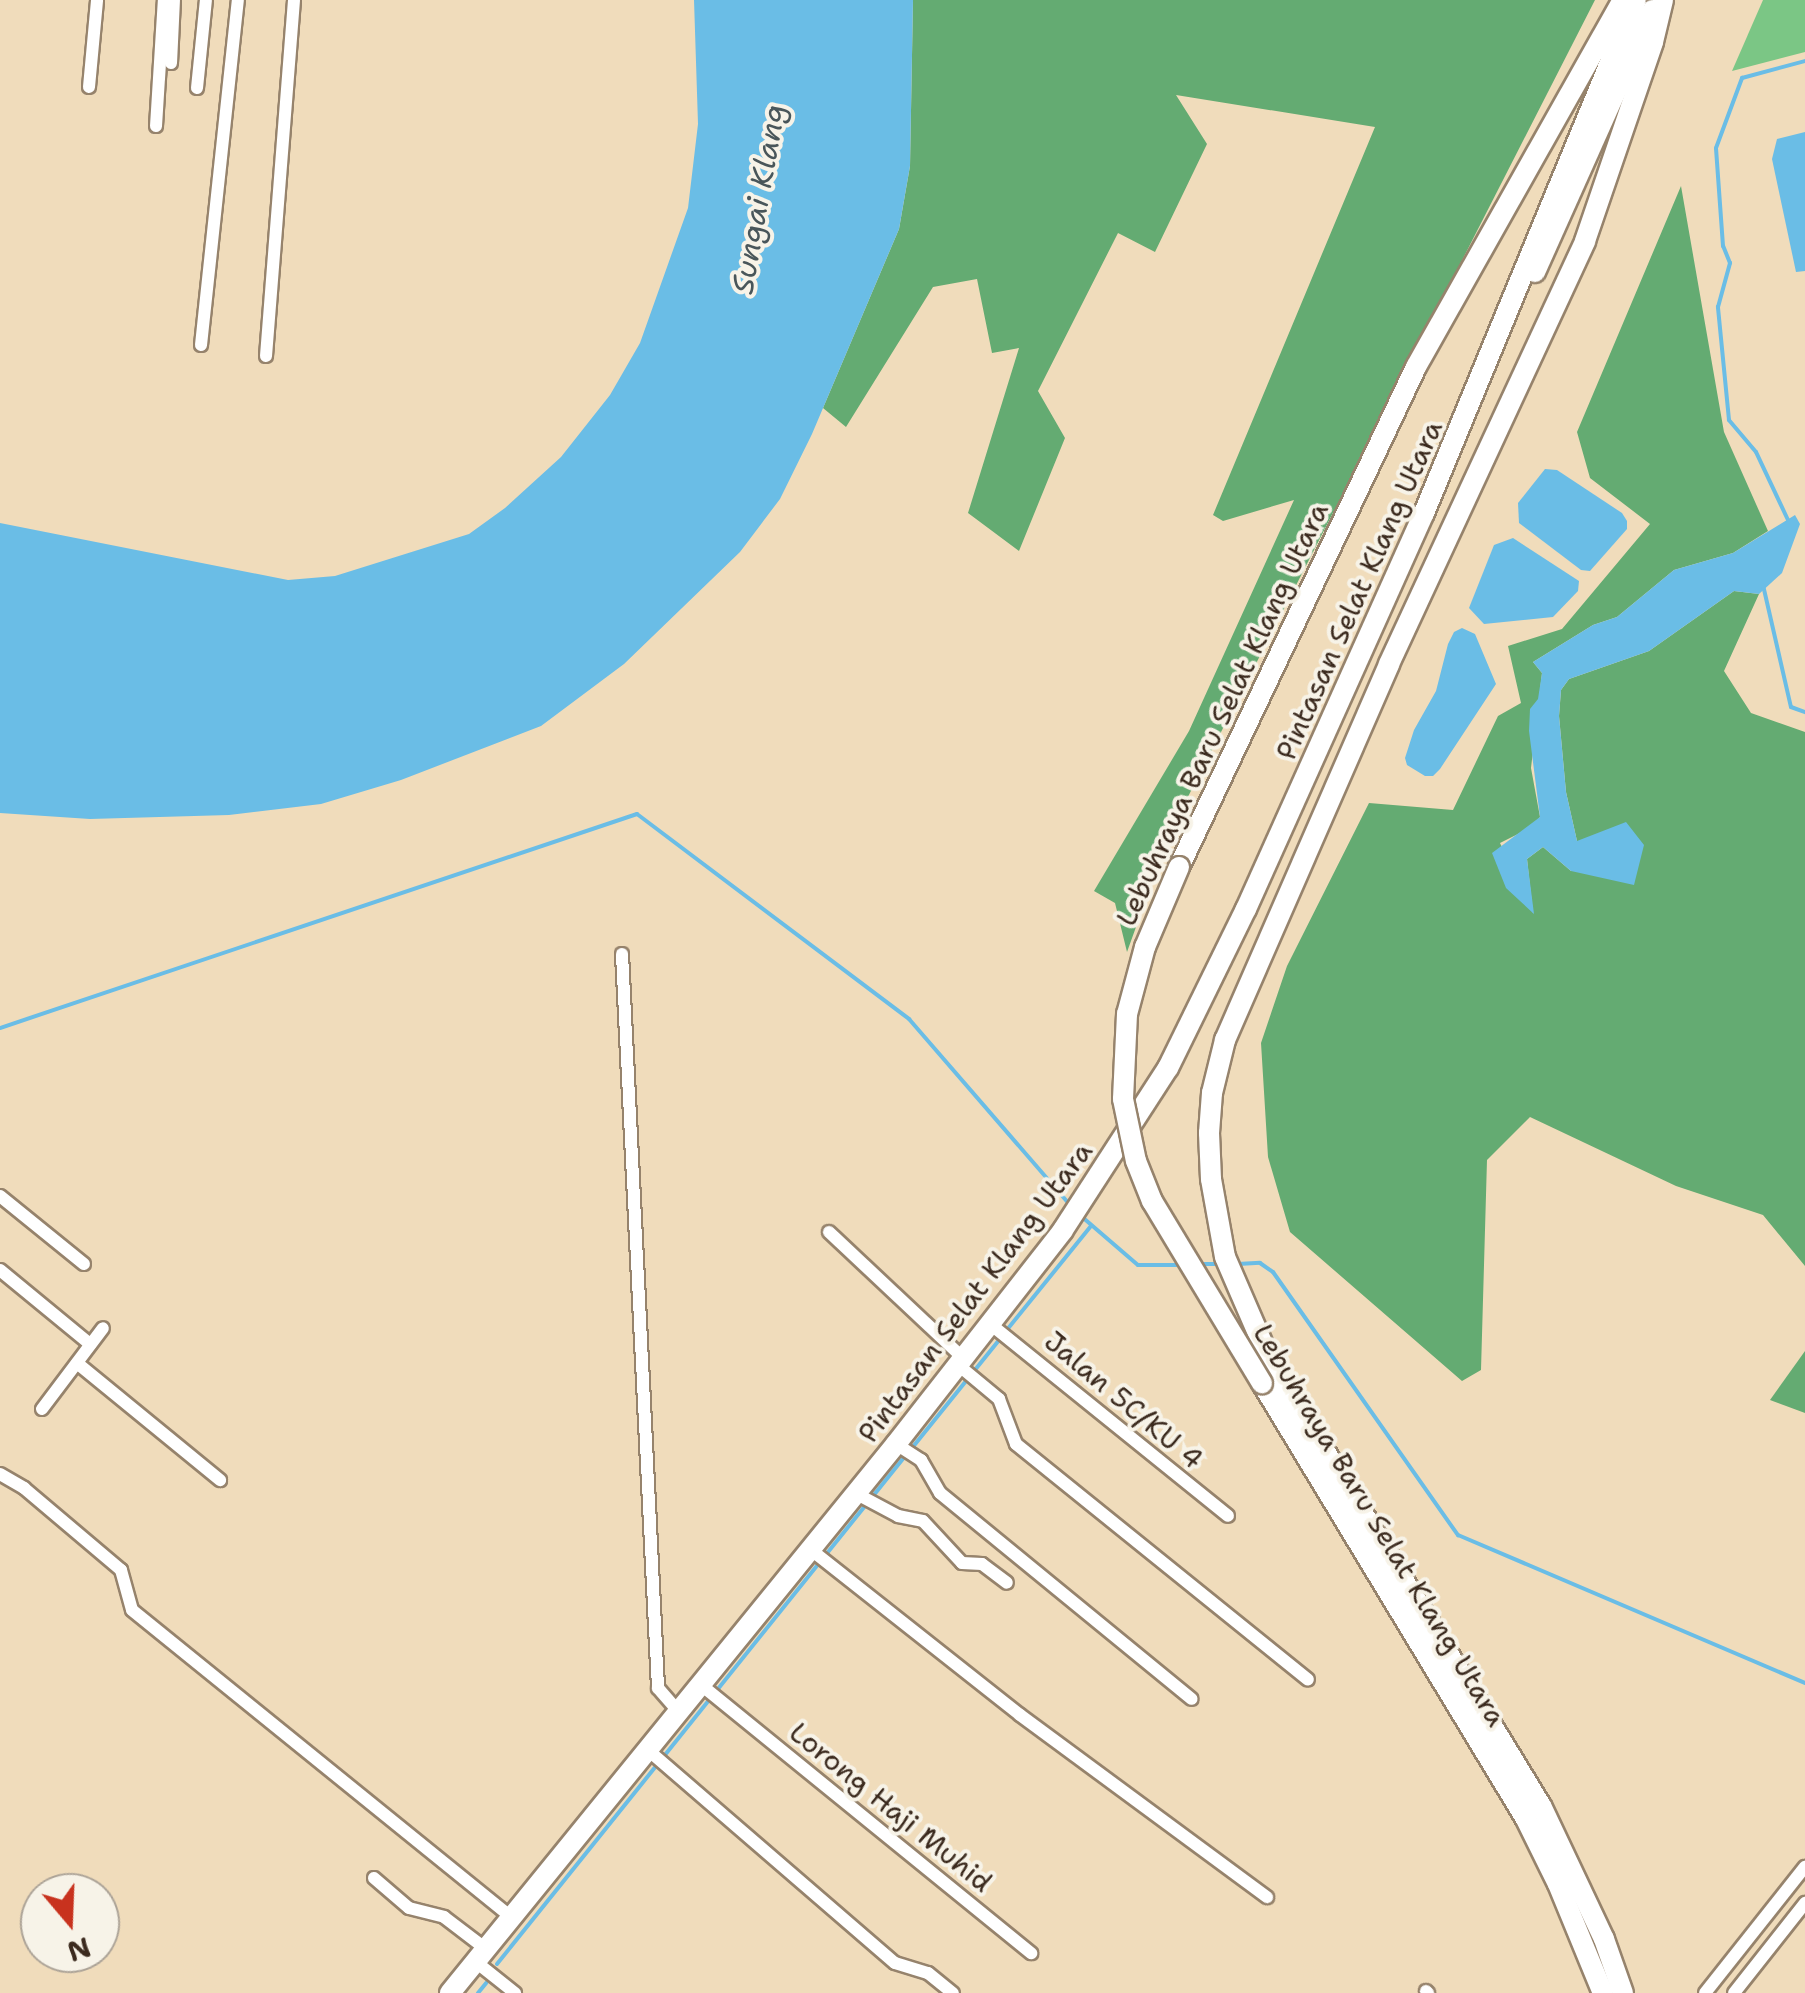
<!DOCTYPE html>
<html>
<head>
<meta charset="utf-8">
<style>
	body { margin:0 }
	#map { position:relative; width:1805px; height:1993px; overflow:hidden; background:#f0dcbb; font-family:"Shantell Sans",sans-serif }
	div>[style] { position:absolute }
	.green>* { inset:0; background:#7bc685 }
	.forest>* { inset:0; background:#64ab72 }
	.water>* { inset:0; background:#6abde6 }
	.stream>* { height:4px; margin:-2px; padding:0 2px; transform-origin:2px; border-radius:2px; background:#6abde6 }
	.roads { filter:drop-shadow(2px 0 #96836c) drop-shadow(-2px 0 #96836c) drop-shadow(0 2px #96836c) drop-shadow(0 -2px #96836c) }
	.minor>* { height:12px; margin:-6px; padding:0 6px; transform-origin:6px; border-radius:6px; background:#fff }
	.highway>* { height:20px; margin:-10px; padding:0 10px; transform-origin:10px; border-radius:10px; background:#fff }
	.bridges { filter:drop-shadow(2px 0 #96836c) drop-shadow(-2px 0 #96836c) drop-shadow(0 2px #96836c) drop-shadow(0 -2px #96836c) }
	.highway-bridge>* { height:20px; margin:-10px; padding:0 10px; transform-origin:10px; border-radius:10px; background:#fff }
	span { translate:-50% -50%; white-space:nowrap; text-align:center; line-height:1.15; -webkit-text-stroke:8px #f7f3e8; paint-order:stroke }
	.street-label { font-size:28px; color:#3b2a1e }
	.water-label { font-size:30px; color:#49565a; font-style:italic }
	.north { position:absolute; left:20px; top:1873px; width:100px; height:100px; box-sizing:border-box; background:#f7f3e8; border:2px solid #aca397; border-radius:50%; rotate:161deg; font-size:28px; font-weight:700; line-height:40px; text-align:center; color:#3b2a1e }
	.north::after { content:''; display:block; margin:auto; width:35px; height:45px; background:#c8321e; clip-path:polygon(50% 0,100% 100%,50% 72%,0 100%) }
</style>
</head>
<body>
<div id="map">
	<div class="green">
		<i style="clip-path:polygon(1763px 0,1805px 0,1805px 52px,1732px 71px)"></i>
	</div>
	<div class="forest">
		<i style="clip-path:polygon(913px 0,1595px 0,1171px 830px,1127px 952px,1115px 903px,1094px 891px,1189px 731px,1294px 500px,1223px 521px,1213px 515px,1375px 127px,1176px 95px,1207px 144px,1155px 252px,1118px 233px,1038px 391px,1065px 438px,1019px 551px,968px 513px,1019px 348px,992px 353px,977px 279px,933px 287px,846px 427px,823px 408px,899px 229px,910px 166px)"></i>
		<i style="clip-path:polygon(1681px 186px,1724px 432px,1768px 531px,1733px 553px,1674px 570px,1617px 617px,1593px 625px,1533px 662px,1542px 673px,1531px 768px,1540px 817px,1532px 827px,1500px 843px,1533px 913px,1527px 859px,1543px 847px,1571px 871px,1577px 841px,1566px 792px,1559px 716px,1561px 690px,1569px 679px,1649px 651px,1734px 591px,1759px 594px,1724px 671px,1751px 713px,1805px 732px,1805px 1266px,1763px 1215px,1676px 1186px,1530px 1117px,1487px 1160px,1481px 1370px,1462px 1381px,1290px 1232px,1268px 1157px,1261px 1043px,1287px 966px,1369px 803px,1453px 810px,1498px 716px,1521px 703px,1508px 646px,1562px 629px,1650px 524px,1590px 478px,1577px 432px)"></i>
		<i style="clip-path:polygon(1805px 1351px,1805px 1413px,1770px 1400px)"></i>
	</div>
	<div class="water">
		<i style="clip-path:polygon(694px 0,913px 0,910px 166px,899px 229px,812px 434px,780px 499px,740px 552px,624px 664px,541px 726px,401px 780px,321px 804px,229px 815px,90px 819px,0 813px,0 523px,288px 580px,335px 576px,469px 534px,505px 508px,561px 457px,610px 395px,640px 343px,688px 208px,698px 124px)"></i>
		<i style="clip-path:polygon(1805px 132px,1805px 271px,1796px 272px,1772px 159px,1777px 139px)"></i>
		<i style="clip-path:polygon(1545px 469px,1557px 470px,1622px 513px,1627px 521px,1627px 529px,1590px 571px,1581px 570px,1519px 523px,1518px 503px)"></i>
		<i style="clip-path:polygon(1795px 515px,1800px 524px,1782px 573px,1759px 594px,1734px 591px,1649px 651px,1569px 679px,1561px 690px,1559px 716px,1566px 792px,1577px 841px,1626px 822px,1644px 845px,1634px 885px,1571px 871px,1543px 847px,1527px 859px,1534px 914px,1506px 888px,1492px 853px,1540px 817px,1529px 731px,1530px 709px,1538px 699px,1542px 673px,1533px 662px,1593px 625px,1617px 617px,1674px 570px,1733px 553px)"></i>
		<i style="clip-path:polygon(1513px 538px,1579px 581px,1578px 591px,1553px 617px,1484px 624px,1469px 608px,1494px 545px)"></i>
		<i style="clip-path:polygon(1462px 628px,1475px 634px,1496px 684px,1440px 769px,1433px 776px,1425px 776px,1407px 765px,1405px 758px,1414px 730px,1436px 691px,1448px 644px,1454px 632px)"></i>
	</div>
	<div class="stream">
		<i style="left:1788px;top:520px;width:75px;rotate:-115.2deg"></i>
		<i style="left:1756px;top:452px;width:42px;rotate:-130.2deg"></i>
		<i style="left:1729px;top:420px;width:114px;rotate:-95.6deg"></i>
		<i style="left:1718px;top:307px;width:46px;rotate:-74.7deg"></i>
		<i style="left:1730px;top:263px;width:18px;rotate:-112deg"></i>
		<i style="left:1723px;top:246px;width:98px;rotate:-94.1deg"></i>
		<i style="left:1716px;top:148px;width:75px;rotate:-69.6deg"></i>
		<i style="left:1742px;top:78px;width:65px;rotate:-15.1deg"></i>
		<i style="left:1763px;top:585px;width:125px;rotate:77.1deg"></i>
		<i style="left:1791px;top:707px;width:15px;rotate:20deg"></i>
		<i style="left:0;top:1028px;width:672px;rotate:-18.57deg"></i>
		<i style="left:637px;top:814px;width:341px;rotate:37deg"></i>
		<i style="left:909px;top:1019px;width:247px;rotate:49.1deg"></i>
		<i style="left:1081px;top:1216px;width:75px;rotate:40.7deg"></i>
		<i style="left:1138px;top:1265px;width:45px"></i>
		<i style="left:1198px;top:1264px;width:20px"></i>
		<i style="left:1238px;top:1264px;width:22px;rotate:-3deg"></i>
		<i style="left:1260px;top:1263px;width:16px;rotate:35deg"></i>
		<i style="left:1273px;top:1272px;width:322px;rotate:54.9deg"></i>
		<i style="left:1458px;top:1535px;width:377px;rotate:23.1deg"></i>
		<i style="left:1006px;top:1331px;width:135px;rotate:-51deg"></i>
		<i style="left:912px;top:1448px;width:140px;rotate:-51.1deg"></i>
		<i style="left:497px;top:1964px;width:653px;rotate:-51.22deg"></i>
		<i style="left:478px;top:1993px;width:13px;rotate:-51deg"></i>
	</div>
	<div class="roads">
		<div class="minor">
			<i style="left:171px;top:63px;width:63px;rotate:-87.3deg"></i>
			<i style="left:89px;top:87px;width:87px;rotate:-84.7deg"></i>
			<i style="left:197px;top:88px;width:88px;rotate:-84.2deg"></i>
			<i style="left:156px;top:126px;width:126px;rotate:-86.4deg"></i>
			<i style="left:201px;top:345px;width:347px;rotate:-83.9deg"></i>
			<i style="left:266px;top:356px;width:357px;rotate:-85.5deg"></i>
			<i style="left:622px;top:954px;width:735px;rotate:87.19deg"></i>
			<i style="left:658px;top:1688px;width:32px;rotate:49deg"></i>
			<i style="left:0;top:1196px;width:108px;rotate:39deg"></i>
			<i style="left:829px;top:1232px;width:183px;rotate:43.2deg"></i>
			<i style="left:0;top:1270px;width:117px;rotate:39.4deg"></i>
			<i style="left:989px;top:1323px;width:307px;rotate:38.9deg"></i>
			<i style="left:77px;top:1363px;width:185px;rotate:39.3deg"></i>
			<i style="left:957px;top:1364px;width:55px;rotate:39.8deg"></i>
			<i style="left:999px;top:1399px;width:48px;rotate:69.3deg"></i>
			<i style="left:1016px;top:1444px;width:375px;rotate:38.9deg"></i>
			<i style="left:42px;top:1409px;width:101px;rotate:-53deg"></i>
			<i style="left:896px;top:1444px;width:30px;rotate:33deg"></i>
			<i style="left:921px;top:1460px;width:38px;rotate:60deg"></i>
			<i style="left:940px;top:1493px;width:325px;rotate:39.3deg"></i>
			<i style="left:0;top:1474px;width:28px;rotate:30deg"></i>
			<i style="left:24px;top:1488px;width:127px;rotate:40.2deg"></i>
			<i style="left:121px;top:1570px;width:41px;rotate:74.6deg"></i>
			<i style="left:132px;top:1610px;width:488px;rotate:39deg"></i>
			<i style="left:855px;top:1493px;width:49px;rotate:28.1deg"></i>
			<i style="left:898px;top:1516px;width:25px;rotate:11deg"></i>
			<i style="left:923px;top:1521px;width:57px;rotate:47.1deg"></i>
			<i style="left:962px;top:1563px;width:20px;rotate:3deg"></i>
			<i style="left:982px;top:1564px;width:31px;rotate:37deg"></i>
			<i style="left:810px;top:1549px;width:268px;rotate:38.3deg"></i>
			<i style="left:1020px;top:1715px;width:307px;rotate:36.4deg"></i>
			<i style="left:700px;top:1684px;width:427px;rotate:39.1deg"></i>
			<i style="left:648px;top:1750px;width:326px;rotate:40.8deg"></i>
			<i style="left:895px;top:1963px;width:34px;rotate:17deg"></i>
			<i style="left:928px;top:1973px;width:32px;rotate:39deg"></i>
			<i style="left:374px;top:1878px;width:46px;rotate:40.6deg"></i>
			<i style="left:409px;top:1908px;width:36px;rotate:14deg"></i>
			<i style="left:444px;top:1917px;width:53px;rotate:37.3deg"></i>
			<i style="left:476px;top:1962px;width:50px;rotate:38.5deg"></i>
			<i style="left:1426px;top:1991px;width:3px;rotate:45deg"></i>
			<i style="left:1705px;top:1993px;width:161px;rotate:-51.6deg"></i>
			<i style="left:1734px;top:1993px;width:115px;rotate:-51.7deg"></i>
		</div>
		<div class="highway">
			<i style="left:1535px;top:272px;width:287px;rotate:-65.9deg"></i>
			<i style="left:1179px;top:867px;width:553px;rotate:-64.64deg"></i>
			<i style="left:1416px;top:367px;width:420px;rotate:-60.6deg"></i>
			<i style="left:1262px;top:1383px;width:510px;rotate:58.8deg"></i>
			<i style="left:1526px;top:1819px;width:72px;rotate:63.8deg"></i>
			<i style="left:1558px;top:1884px;width:118px;rotate:67.6deg"></i>
			<i style="left:450px;top:1993px;width:707px;rotate:-50.91deg"></i>
			<i style="left:896px;top:1444px;width:271px;rotate:-52deg"></i>
			<i style="left:1063px;top:1230px;width:193px;rotate:-57.1deg"></i>
			<i style="left:1168px;top:1068px;width:177px;rotate:-63.9deg"></i>
			<i style="left:1246px;top:909px;width:434px;rotate:-65.8deg"></i>
			<i style="left:1424px;top:513px;width:555px;rotate:-67.55deg"></i>
			<i style="left:1623px;top:1993px;width:57px;rotate:-109.4deg"></i>
			<i style="left:1604px;top:1939px;width:147px;rotate:-115.3deg"></i>
			<i style="left:1541px;top:1806px;width:521px;rotate:-121.34deg"></i>
			<i style="left:1270px;top:1361px;width:113px;rotate:-113.4deg"></i>
			<i style="left:1225px;top:1257px;width:79px;rotate:-100.2deg"></i>
			<i style="left:1211px;top:1179px;width:46px;rotate:-92.5deg"></i>
			<i style="left:1209px;top:1133px;width:40px;rotate:-85.7deg"></i>
			<i style="left:1212px;top:1093px;width:55px;rotate:-76.2deg"></i>
			<i style="left:1225px;top:1040px;width:410px;rotate:-66.4deg"></i>
			<i style="left:1389px;top:664px;width:466px;rotate:-65.1deg"></i>
			<i style="left:1585px;top:241px;width:210px;rotate:-71.1deg"></i>
			<i style="left:1653px;top:42px;width:43px;rotate:-76.6deg"></i>
		</div>
	</div>
	<div class="bridges">
		<div class="highway-bridge">
			<i style="left:1179px;top:867px;width:87px;rotate:113deg"></i>
			<i style="left:1145px;top:947px;width:69px;rotate:105deg"></i>
			<i style="left:1127px;top:1014px;width:85px;rotate:92.7deg"></i>
			<i style="left:1123px;top:1099px;width:63px;rotate:78.2deg"></i>
			<i style="left:1136px;top:1161px;width:43px;rotate:68.2deg"></i>
			<i style="left:1152px;top:1201px;width:213px;rotate:58.9deg"></i>
		</div>
	</div>
	<div class="street-label">
		<span style="left:1359px;top:590px;rotate:-66deg">Pintasan Selat Klang Utara</span>
		<span style="left:1222px;top:714px;rotate:-65deg">Lebuhraya Baru Selat Klang Utara</span>
		<span style="left:975px;top:1292px;rotate:-53deg">Pintasan Selat Klang Utara</span>
		<span style="left:1124px;top:1400px;rotate:40deg">Jalan 5C/KU 4</span>
		<span style="left:1380px;top:1525px;rotate:59deg">Lebuhraya Baru Selat Klang Utara</span>
		<span style="left:891px;top:1807px;rotate:39deg">Lorong Haji Muhid</span>
	</div>
	<div class="water-label">
		<span style="left:759px;top:199px;rotate:-80deg">Sungai Klang</span>
	</div>
	<div class="north">N</div>
</div>
</body>
</html>
